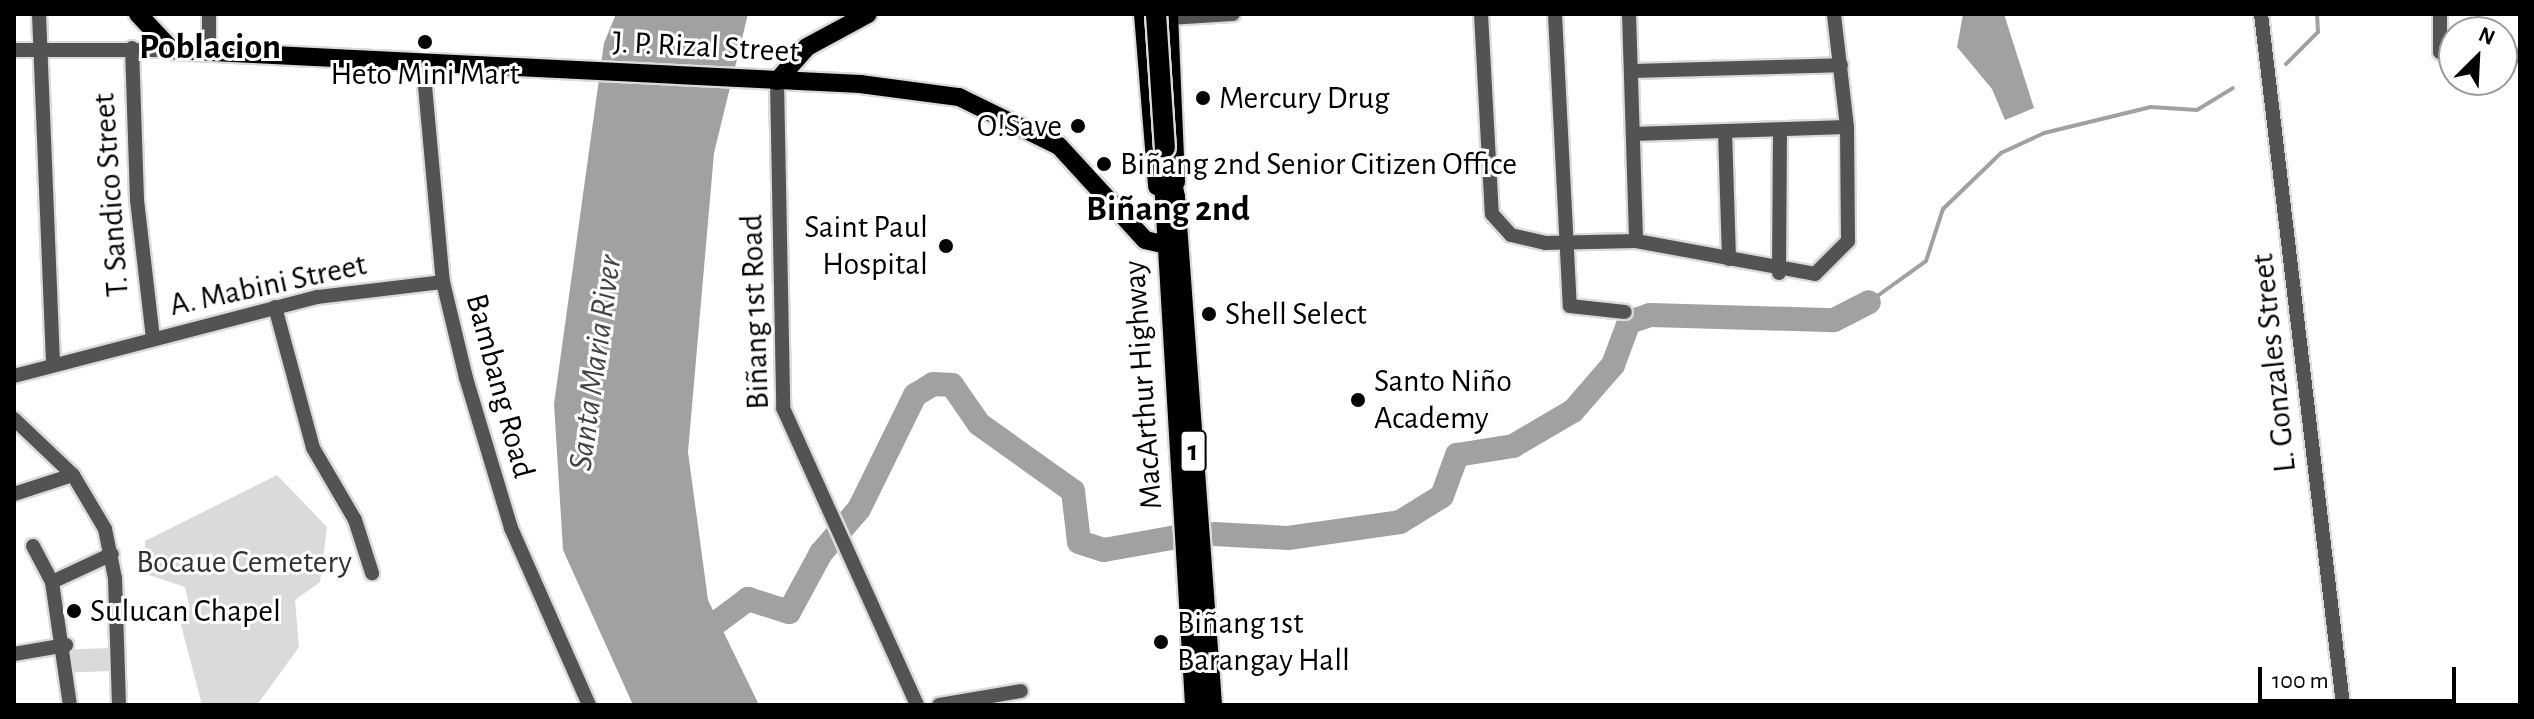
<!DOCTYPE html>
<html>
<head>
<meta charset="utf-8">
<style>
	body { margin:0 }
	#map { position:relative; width:2534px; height:719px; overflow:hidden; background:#fff; font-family:"Alegreya Sans",sans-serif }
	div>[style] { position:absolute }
	.green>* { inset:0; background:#dadada; transform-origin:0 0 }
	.water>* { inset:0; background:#a1a1a1 }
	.stream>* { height:4px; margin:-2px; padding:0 2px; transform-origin:2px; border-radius:2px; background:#a1a1a1 }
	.river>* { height:24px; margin:-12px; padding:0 12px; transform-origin:12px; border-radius:12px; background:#a1a1a1 }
	.roads { filter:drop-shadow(2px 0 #dbdbdb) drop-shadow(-2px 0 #dbdbdb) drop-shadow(0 2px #dbdbdb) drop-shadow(0 -2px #dbdbdb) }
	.minor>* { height:14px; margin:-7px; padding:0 7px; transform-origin:7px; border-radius:7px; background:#535353 }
	.major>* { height:18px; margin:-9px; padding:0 9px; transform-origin:9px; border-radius:9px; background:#000 }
	.highway>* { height:20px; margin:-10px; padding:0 10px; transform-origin:10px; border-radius:10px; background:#000 }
	.bridges { filter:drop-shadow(2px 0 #dbdbdb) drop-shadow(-2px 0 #dbdbdb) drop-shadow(0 2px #dbdbdb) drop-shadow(0 -2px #dbdbdb) }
	.highway-bridge>* { height:20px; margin:-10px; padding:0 10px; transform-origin:10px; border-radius:10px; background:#000 }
	.dots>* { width:22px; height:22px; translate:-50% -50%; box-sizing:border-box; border:4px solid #fff; border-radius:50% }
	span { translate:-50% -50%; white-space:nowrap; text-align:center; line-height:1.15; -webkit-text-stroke:6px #fff; paint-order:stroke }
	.shield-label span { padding:2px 6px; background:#fff; border:2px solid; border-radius:6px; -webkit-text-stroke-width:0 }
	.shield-label { font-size:30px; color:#000; font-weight:700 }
	.street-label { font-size:32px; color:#000 }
	.poi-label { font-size:32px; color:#000 }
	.left { translate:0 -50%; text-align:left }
	.right { translate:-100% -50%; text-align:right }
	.park-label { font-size:32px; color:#313131 }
	.water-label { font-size:34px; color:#424242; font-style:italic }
	.quarter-label { font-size:36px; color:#000; font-weight:700 }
	.frame { position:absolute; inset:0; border:16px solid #000; pointer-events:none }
	.north { position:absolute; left:2438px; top:16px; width:80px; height:80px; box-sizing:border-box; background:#fff; border:2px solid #999; border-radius:50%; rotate:24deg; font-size:22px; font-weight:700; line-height:32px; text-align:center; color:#000 }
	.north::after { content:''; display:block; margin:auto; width:28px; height:36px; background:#000; clip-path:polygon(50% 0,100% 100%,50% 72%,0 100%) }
	.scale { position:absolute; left:2258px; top:667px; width:198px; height:36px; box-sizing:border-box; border:4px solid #000; border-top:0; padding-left:10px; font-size:24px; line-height:28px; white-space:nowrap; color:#000; -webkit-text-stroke:6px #fff; paint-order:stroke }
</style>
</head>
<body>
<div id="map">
	<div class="green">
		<i style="clip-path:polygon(277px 475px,327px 527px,320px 582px,295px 600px,299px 647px,257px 705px,202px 705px,181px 625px,190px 609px,185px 587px,146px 574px,145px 541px)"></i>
		<i style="left:111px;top:648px;width:23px;height:43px;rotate:88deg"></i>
	</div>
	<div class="water">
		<i style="clip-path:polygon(616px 14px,748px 14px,714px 153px,688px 452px,708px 600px,759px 705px,633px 705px,563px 550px,554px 404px,604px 43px)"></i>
		<i style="clip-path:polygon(1963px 14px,2004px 14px,2034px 108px,2005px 120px,1992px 89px,1957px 47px)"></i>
	</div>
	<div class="stream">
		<i style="left:2286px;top:64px;width:45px;rotate:-45deg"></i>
		<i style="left:2318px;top:32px;width:18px;rotate:-93deg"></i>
		<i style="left:1869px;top:302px;width:70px;rotate:-35.7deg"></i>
		<i style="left:1926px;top:261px;width:55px;rotate:-71.9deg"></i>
		<i style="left:1943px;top:209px;width:81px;rotate:-44deg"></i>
		<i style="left:2001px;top:153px;width:47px;rotate:-24.9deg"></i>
		<i style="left:2044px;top:133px;width:110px;rotate:-13.7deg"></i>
		<i style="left:2151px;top:107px;width:46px;rotate:3.7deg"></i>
		<i style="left:2197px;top:110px;width:42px;rotate:-31.4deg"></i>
	</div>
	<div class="river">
		<i style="left:1214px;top:534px;width:74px;rotate:3.1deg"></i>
		<i style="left:1288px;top:538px;width:113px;rotate:-8.1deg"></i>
		<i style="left:1400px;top:522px;width:49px;rotate:-31.8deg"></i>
		<i style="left:1442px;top:496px;width:44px;rotate:-69.9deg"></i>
		<i style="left:1457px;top:455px;width:57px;rotate:-9.1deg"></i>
		<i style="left:1513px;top:446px;width:69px;rotate:-30.3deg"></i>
		<i style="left:1573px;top:411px;width:61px;rotate:-49deg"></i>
		<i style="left:1613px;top:365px;width:46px;rotate:-69.6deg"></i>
		<i style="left:1629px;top:322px;width:22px;rotate:-18deg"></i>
		<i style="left:1650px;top:315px;width:184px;rotate:1.6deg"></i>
		<i style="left:1834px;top:320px;width:39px;rotate:-27deg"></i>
		<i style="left:693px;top:640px;width:69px;rotate:-36.7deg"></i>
		<i style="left:748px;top:599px;width:43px;rotate:17.6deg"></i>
		<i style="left:789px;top:612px;width:67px;rotate:-61.5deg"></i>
		<i style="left:821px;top:553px;width:58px;rotate:-49.2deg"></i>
		<i style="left:859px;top:509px;width:127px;rotate:-63.8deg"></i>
		<i style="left:915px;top:395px;width:21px;rotate:-31deg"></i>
		<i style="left:933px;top:384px;width:19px;rotate:3deg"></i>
		<i style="left:952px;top:385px;width:47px;rotate:55.3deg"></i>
		<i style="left:979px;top:424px;width:115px;rotate:35.5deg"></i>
		<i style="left:1073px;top:491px;width:51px;rotate:83.3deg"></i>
		<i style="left:1079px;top:542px;width:26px;rotate:18deg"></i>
		<i style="left:1104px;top:550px;width:73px;rotate:-10.2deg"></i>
	</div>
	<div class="roads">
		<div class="minor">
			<i style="left:39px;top:14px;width:349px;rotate:87.7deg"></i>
			<i style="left:209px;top:14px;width:38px;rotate:90deg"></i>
			<i style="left:1481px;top:14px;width:200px;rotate:86.9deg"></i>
			<i style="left:1492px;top:214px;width:28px;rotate:48deg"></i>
			<i style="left:1511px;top:235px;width:35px;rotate:13deg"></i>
			<i style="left:1545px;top:243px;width:91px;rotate:-1.3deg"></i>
			<i style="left:1636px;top:241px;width:182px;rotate:10.4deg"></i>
			<i style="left:1815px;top:274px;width:47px;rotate:-45deg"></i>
			<i style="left:1848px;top:241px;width:114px;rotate:-90.5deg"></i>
			<i style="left:1847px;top:127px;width:114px;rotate:-96.6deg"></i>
			<i style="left:1555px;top:14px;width:292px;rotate:87.1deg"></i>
			<i style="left:1570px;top:306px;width:55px;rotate:6.2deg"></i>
			<i style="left:1629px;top:14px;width:227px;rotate:88.2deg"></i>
			<i style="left:2261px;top:14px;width:696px;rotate:83.23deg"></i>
			<i style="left:2440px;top:14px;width:38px;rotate:90deg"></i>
			<i style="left:2440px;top:52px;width:14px"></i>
			<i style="left:1169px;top:18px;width:64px;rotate:-3.6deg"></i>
			<i style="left:132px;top:48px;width:152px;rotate:88.1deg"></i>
			<i style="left:137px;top:200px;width:139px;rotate:83.4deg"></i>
			<i style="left:14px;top:50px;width:158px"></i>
			<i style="left:2502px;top:55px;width:18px;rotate:3deg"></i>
			<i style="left:423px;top:64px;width:219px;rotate:84.8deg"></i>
			<i style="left:443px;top:282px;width:99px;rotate:76.5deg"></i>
			<i style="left:466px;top:378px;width:157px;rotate:73.3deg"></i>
			<i style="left:511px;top:528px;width:193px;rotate:66.2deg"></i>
			<i style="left:1631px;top:71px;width:210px;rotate:-1.6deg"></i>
			<i style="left:777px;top:81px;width:327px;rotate:88.9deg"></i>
			<i style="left:783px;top:408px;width:326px;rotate:65.7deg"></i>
			<i style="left:1725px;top:131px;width:128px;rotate:88.2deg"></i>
			<i style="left:1633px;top:134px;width:214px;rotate:-1.9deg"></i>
			<i style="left:1779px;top:273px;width:142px;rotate:-89.6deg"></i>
			<i style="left:275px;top:307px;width:146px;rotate:74.9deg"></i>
			<i style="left:313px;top:448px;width:83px;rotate:59.7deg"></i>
			<i style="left:355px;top:520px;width:56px;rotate:72.2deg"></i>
			<i style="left:14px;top:376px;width:313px;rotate:-14.6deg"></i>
			<i style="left:317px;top:297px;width:127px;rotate:-6.8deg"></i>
			<i style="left:14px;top:419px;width:81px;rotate:43.5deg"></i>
			<i style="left:73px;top:475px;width:63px;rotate:59.3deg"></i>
			<i style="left:105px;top:529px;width:50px;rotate:78.5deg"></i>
			<i style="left:115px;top:578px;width:127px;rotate:88.2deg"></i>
			<i style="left:14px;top:494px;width:62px;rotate:-17.9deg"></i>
			<i style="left:33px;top:546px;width:41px;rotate:62.2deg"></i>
			<i style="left:52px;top:582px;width:66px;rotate:-25deg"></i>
			<i style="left:52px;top:582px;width:124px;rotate:81.7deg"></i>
			<i style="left:14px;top:654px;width:53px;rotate:-9.8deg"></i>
			<i style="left:939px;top:705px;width:83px;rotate:-9.7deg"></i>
		</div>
		<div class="major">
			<i style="left:138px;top:14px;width:50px;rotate:46.6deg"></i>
			<i style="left:172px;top:50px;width:689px;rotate:2.83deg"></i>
			<i style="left:860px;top:84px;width:100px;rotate:7.5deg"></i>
			<i style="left:959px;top:97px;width:111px;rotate:26.1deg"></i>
			<i style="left:1059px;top:146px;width:127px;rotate:47.5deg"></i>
			<i style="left:1145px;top:240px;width:35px;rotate:13deg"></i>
			<i style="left:1143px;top:14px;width:173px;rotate:85.3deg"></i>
			<i style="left:1169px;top:14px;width:168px;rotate:87.6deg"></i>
			<i style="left:777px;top:81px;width:45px;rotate:-48.6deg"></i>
			<i style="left:807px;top:47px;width:69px;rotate:-28.4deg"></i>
		</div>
		<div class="highway">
			<i style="left:1165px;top:148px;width:50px;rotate:78.5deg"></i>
			<i style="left:1175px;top:197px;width:509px;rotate:85.83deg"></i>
			<i style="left:1163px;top:164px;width:542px;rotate:86.61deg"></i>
		</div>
	</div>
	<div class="bridges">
		<div class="highway-bridge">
			<i style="left:1156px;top:14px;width:134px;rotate:86.2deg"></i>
		</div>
	</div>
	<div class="dots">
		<i style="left:425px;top:42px;background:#000"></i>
		<i style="left:1203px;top:98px;background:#000"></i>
		<i style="left:1078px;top:126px;background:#000"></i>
		<i style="left:1104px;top:164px;background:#000"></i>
		<i style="left:946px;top:246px;background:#000"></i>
		<i style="left:1209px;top:314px;background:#000"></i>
		<i style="left:1358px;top:400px;background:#000"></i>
		<i style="left:74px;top:611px;background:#000"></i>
		<i style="left:1161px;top:642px;background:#000"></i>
	</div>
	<div class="shield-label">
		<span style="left:1193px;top:451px">1</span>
	</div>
	<div class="street-label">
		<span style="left:706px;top:47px;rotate:3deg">J. P. Rizal Street</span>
		<span style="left:111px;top:195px;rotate:-94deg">T. Sandico Street</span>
		<span style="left:268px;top:285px;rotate:-12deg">A. Mabini Street</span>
		<span style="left:755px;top:312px;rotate:-92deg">Biñang 1st Road</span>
		<span style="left:2274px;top:363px;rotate:-96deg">L. Gonzales Street</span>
		<span style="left:1143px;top:385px;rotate:-94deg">MacArthur Highway</span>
		<span style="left:500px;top:386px;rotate:75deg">Bambang Road</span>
	</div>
	<div class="poi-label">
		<span style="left:425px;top:74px">Heto Mini Mart</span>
		<span class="left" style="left:1219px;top:98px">Mercury Drug</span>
		<span class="right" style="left:1062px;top:126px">O!Save</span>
		<span class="left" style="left:1120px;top:164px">Biñang 2nd Senior Citizen Office</span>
		<span class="right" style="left:928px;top:246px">Saint Paul<br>Hospital</span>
		<span class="left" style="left:1225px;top:314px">Shell Select</span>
		<span class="left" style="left:1374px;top:400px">Santo Niño<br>Academy</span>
		<span class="left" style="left:90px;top:611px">Sulucan Chapel</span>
		<span class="left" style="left:1177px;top:642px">Biñang 1st<br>Barangay Hall</span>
	</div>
	<div class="park-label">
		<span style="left:244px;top:562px">Bocaue Cemetery</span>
	</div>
	<div class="water-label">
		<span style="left:596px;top:363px;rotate:-82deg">Santa Maria River</span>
	</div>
	<div class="quarter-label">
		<span style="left:210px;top:48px">Poblacion</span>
		<span style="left:1168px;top:210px">Biñang 2nd</span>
	</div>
	<div class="frame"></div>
	<div class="north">N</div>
	<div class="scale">100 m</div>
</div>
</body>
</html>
